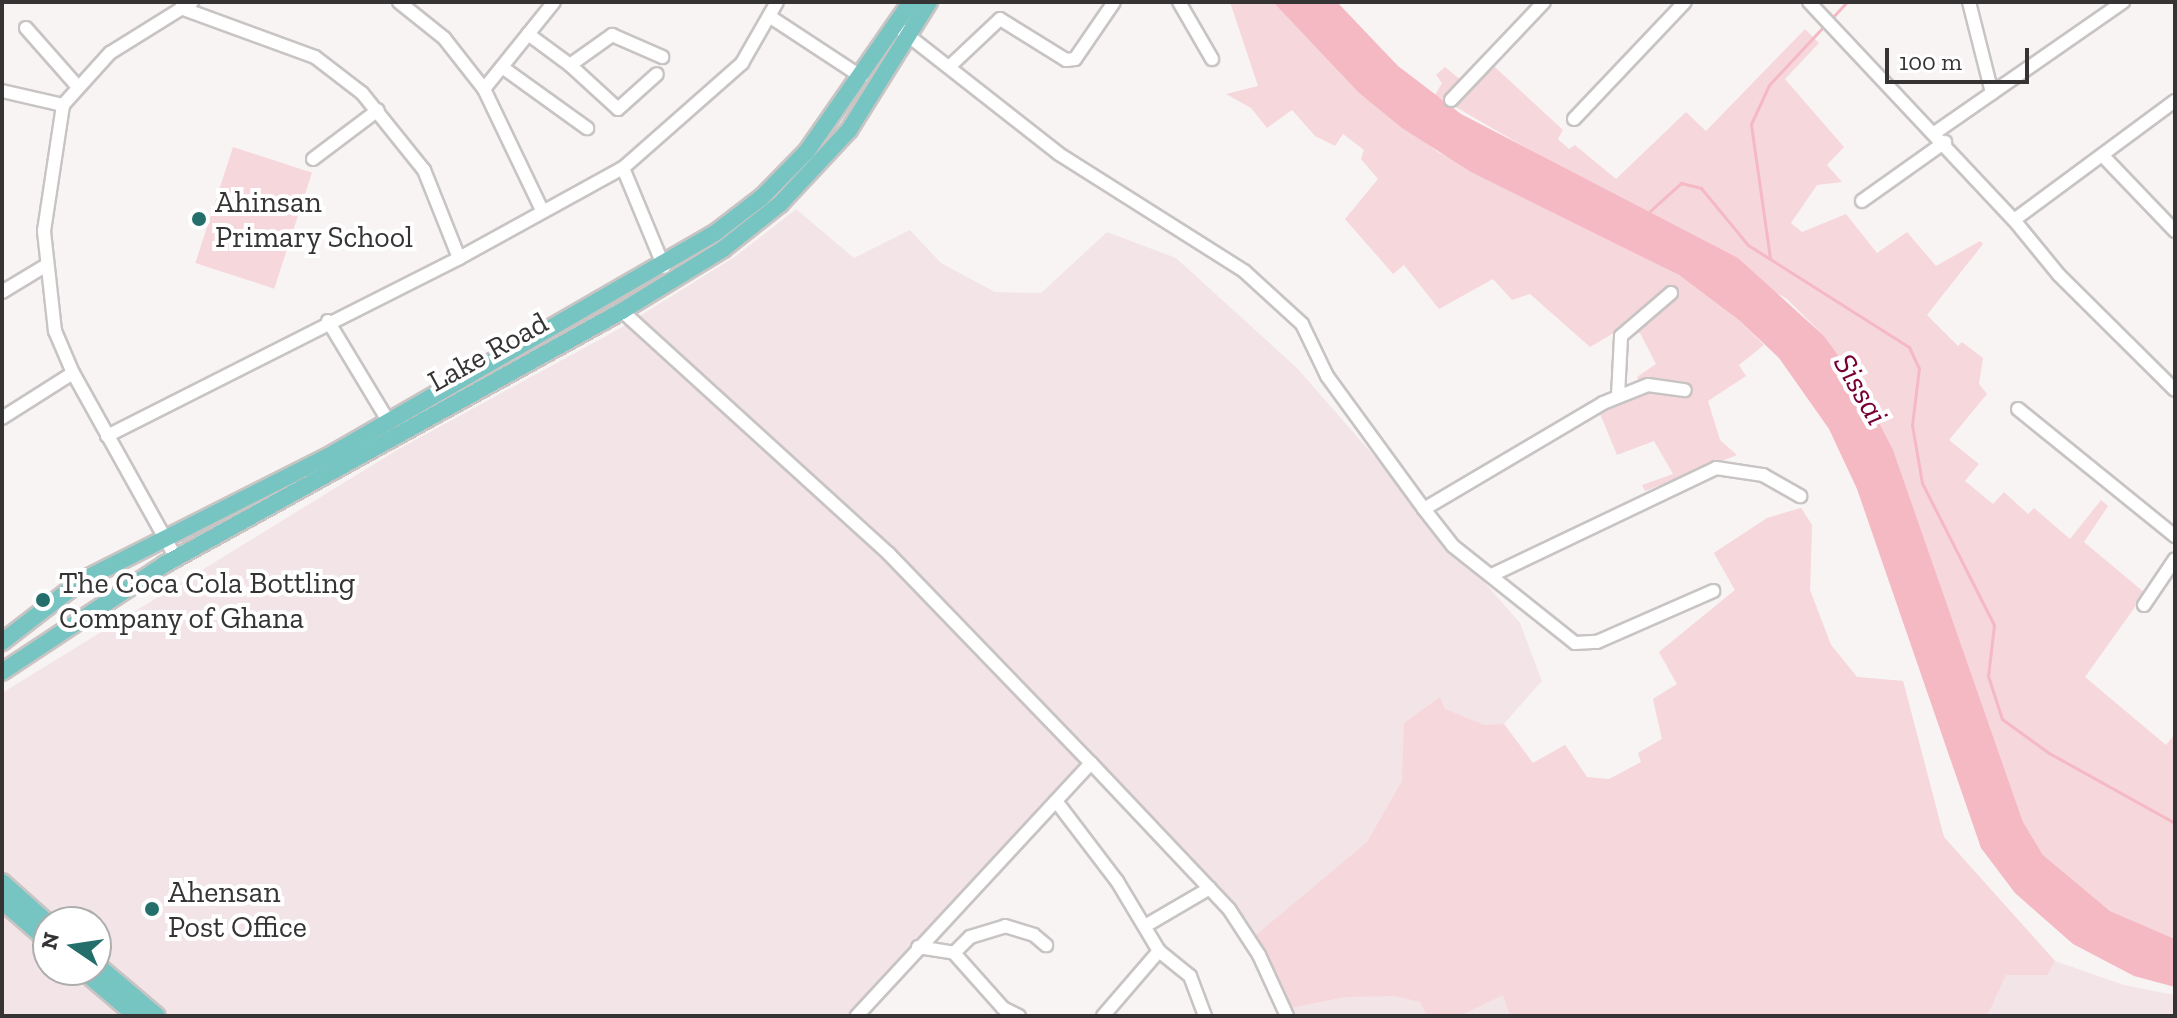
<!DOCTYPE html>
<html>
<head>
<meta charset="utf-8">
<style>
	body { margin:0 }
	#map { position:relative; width:2177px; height:1018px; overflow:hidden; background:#f9f4f4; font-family:"Zilla Slab",serif }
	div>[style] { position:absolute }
	.built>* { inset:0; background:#f3e5e7 }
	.green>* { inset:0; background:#f6d7dc; transform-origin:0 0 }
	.water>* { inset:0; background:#f5b9c4 }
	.stream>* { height:3px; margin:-1.5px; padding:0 1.5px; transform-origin:1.5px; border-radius:1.5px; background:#f5b9c4 }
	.roads { filter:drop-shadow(2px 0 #c9c4c4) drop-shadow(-2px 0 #c9c4c4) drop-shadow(0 2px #c9c4c4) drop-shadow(0 -2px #c9c4c4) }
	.minor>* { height:12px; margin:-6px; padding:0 6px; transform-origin:6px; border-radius:6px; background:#fff }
	.major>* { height:16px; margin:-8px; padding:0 8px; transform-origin:8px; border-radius:8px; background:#76c5c2 }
	.dots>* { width:22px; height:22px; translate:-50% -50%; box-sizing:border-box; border:4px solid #fff; border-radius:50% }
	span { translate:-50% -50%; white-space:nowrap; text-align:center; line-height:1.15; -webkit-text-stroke:8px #fff; paint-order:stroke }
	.poi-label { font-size:30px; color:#353334 }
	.left { translate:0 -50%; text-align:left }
	.street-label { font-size:30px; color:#353334 }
	.water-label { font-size:32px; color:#760031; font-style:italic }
	.frame { position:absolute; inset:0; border:4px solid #353334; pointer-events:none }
	.north { position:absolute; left:32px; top:906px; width:80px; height:80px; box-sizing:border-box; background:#fff; border:2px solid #aeadae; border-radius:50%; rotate:283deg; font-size:22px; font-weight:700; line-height:32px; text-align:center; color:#353334 }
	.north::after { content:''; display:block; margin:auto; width:28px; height:36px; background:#246f6c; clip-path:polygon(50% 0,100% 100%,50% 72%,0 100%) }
	.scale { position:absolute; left:1885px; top:48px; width:144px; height:36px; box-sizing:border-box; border:4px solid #353334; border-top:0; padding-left:10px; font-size:24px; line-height:28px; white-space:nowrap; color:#353334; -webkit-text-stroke:6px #fff; paint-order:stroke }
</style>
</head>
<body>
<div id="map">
	<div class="built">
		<i style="clip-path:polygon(evenodd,796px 209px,854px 258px,910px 230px,941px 263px,995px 292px,1041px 293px,1107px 232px,1176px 258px,1298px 369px,1520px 623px,1542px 681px,1504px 724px,1533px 763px,1565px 745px,1587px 777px,1609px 780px,1641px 762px,1638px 753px,1662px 739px,1653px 699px,1677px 684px,1659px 652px,1735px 590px,1714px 553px,1767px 518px,1801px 508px,1812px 525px,1810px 590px,1831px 645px,1857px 677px,1903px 681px,1944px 838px,2055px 961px,2124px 985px,2175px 995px,2175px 1016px,1296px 1016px,1247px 921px,1091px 754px,851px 1016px,2px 1016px,2px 693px,397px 450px,617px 330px,736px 256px,796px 209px,48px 922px,96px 922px,96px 970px,48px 970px,48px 922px)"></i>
	</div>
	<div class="green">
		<i style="clip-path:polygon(1230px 2px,1273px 2px,1358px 92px,1438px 152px,1679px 275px,1740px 321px,1764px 345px,1739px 365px,1746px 376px,1708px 401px,1720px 440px,1737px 455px,1645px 491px,1642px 485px,1673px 474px,1654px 441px,1617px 455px,1598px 409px,1643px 392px,1637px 377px,1656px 364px,1640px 333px,1612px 334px,1590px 347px,1530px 294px,1512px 300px,1493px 279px,1439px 309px,1404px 265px,1393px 274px,1345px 219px,1378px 179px,1361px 159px,1364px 150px,1343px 134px,1335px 146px,1315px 136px,1292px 110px,1267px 128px,1251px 108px,1226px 94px,1258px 86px)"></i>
		<i style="clip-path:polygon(1805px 29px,1819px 43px,1785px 79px,1844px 147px,1827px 165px,1842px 182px,1817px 185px,1791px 223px,1802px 232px,1846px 214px,1877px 253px,1907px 232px,1936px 266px,1980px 241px,1983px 244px,1927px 315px,1958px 346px,1962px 342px,1983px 358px,1979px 384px,1987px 394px,1949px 440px,1979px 464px,1965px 481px,1993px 504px,2004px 492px,2028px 514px,2034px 508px,2070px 539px,2101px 500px,2108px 506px,2084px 542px,2145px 593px,2085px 677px,2166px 745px,2175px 734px,2175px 939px,2110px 911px,2043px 855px,2023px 822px,1893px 451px,1858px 382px,1824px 336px,1787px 299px,1435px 95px,1442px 83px,1436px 75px,1445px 67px,1462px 81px,1485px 58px,1563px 130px,1558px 139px,1569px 149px,1575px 145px,1616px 179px,1686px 112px,1706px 131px)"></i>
		<i style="left:233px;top:147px;width:83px;height:122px;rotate:18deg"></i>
		<i style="clip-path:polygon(1801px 508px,1812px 525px,1810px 590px,1831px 645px,1857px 677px,1903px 681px,1944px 837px,2055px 961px,2047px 975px,2006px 975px,1987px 1016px,1510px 1016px,1503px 995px,1460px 1016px,1427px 1016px,1420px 1002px,1395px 996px,1345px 997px,1291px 1008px,1256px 935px,1367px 842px,1402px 781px,1404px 723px,1440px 697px,1445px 709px,1484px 725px,1504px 724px,1533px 763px,1565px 745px,1587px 777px,1609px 779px,1641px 762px,1638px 753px,1662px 739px,1653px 699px,1677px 684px,1659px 652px,1735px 590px,1714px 553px,1767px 518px)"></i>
	</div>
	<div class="water">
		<i style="clip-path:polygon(1273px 2px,1337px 2px,1398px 66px,1461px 114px,1738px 258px,1824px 336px,1858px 382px,1893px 450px,2023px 822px,2043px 855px,2110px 911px,2175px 939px,2175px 987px,2134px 976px,2073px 944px,2015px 893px,1981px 848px,1857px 489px,1829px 429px,1779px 358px,1740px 321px,1679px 275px,1471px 172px,1402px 128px,1358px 92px)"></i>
	</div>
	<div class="stream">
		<i style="left:1830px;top:20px;width:25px;rotate:-47deg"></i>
		<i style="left:1650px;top:211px;width:42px;rotate:-42.1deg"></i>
		<i style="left:1681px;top:183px;width:21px;rotate:14deg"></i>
		<i style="left:1701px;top:188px;width:74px;rotate:50.5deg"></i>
		<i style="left:1748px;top:245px;width:191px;rotate:32.4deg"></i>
		<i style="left:1909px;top:347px;width:23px;rotate:65deg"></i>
		<i style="left:1919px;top:368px;width:57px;rotate:97deg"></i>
		<i style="left:1912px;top:425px;width:59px;rotate:80.2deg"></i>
		<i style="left:1922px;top:483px;width:159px;rotate:63.1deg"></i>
		<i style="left:1994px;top:625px;width:51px;rotate:96.7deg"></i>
		<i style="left:1988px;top:676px;width:45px;rotate:72deg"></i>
		<i style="left:2002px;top:719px;width:58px;rotate:35.9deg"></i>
		<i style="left:2049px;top:753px;width:144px;rotate:29.1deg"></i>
		<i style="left:1770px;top:258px;width:135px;rotate:-98.1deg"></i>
		<i style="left:1751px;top:124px;width:43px;rotate:-65.2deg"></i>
		<i style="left:1769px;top:85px;width:82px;rotate:-47deg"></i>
	</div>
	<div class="roads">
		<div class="minor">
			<i style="left:399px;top:2px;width:58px;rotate:38.7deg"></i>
			<i style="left:444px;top:38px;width:65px;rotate:51.9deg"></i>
			<i style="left:484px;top:89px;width:134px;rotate:64.4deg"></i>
			<i style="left:1179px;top:2px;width:66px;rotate:59.9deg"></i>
			<i style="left:1809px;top:2px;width:299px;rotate:46.8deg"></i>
			<i style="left:2014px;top:220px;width:200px;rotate:-36.5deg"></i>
			<i style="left:1969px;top:2px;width:94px;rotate:75.8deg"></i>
			<i style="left:181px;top:8px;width:143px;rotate:20.1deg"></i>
			<i style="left:315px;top:57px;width:59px;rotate:37.5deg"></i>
			<i style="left:362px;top:93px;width:99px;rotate:51.2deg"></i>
			<i style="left:424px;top:170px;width:95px;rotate:68.3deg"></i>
			<i style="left:769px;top:16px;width:111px;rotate:33.3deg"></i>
			<i style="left:896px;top:26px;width:207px;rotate:38.1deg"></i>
			<i style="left:1059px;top:154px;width:219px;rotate:32.3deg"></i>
			<i style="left:1244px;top:271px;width:79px;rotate:42.4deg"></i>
			<i style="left:1302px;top:324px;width:58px;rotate:64.3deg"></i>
			<i style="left:1327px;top:376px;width:165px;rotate:53.9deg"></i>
			<i style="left:1424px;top:509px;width:208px;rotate:-30.6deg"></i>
			<i style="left:1603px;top:403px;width:48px;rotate:-21.8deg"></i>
			<i style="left:1648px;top:385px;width:37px;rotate:8deg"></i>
			<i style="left:26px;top:28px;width:79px;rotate:48.6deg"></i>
			<i style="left:528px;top:34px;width:52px;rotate:36.4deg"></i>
			<i style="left:570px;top:65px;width:52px;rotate:-35.5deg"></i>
			<i style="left:612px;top:35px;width:55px;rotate:23.7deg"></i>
			<i style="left:570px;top:65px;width:65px;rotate:42.5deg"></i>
			<i style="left:618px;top:109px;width:52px;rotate:-41.9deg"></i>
			<i style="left:502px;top:67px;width:105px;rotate:35.7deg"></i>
			<i style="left:949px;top:67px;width:70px;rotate:-43.3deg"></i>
			<i style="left:1000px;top:19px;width:78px;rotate:31.8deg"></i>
			<i style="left:1066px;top:60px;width:9px;rotate:-6deg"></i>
			<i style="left:1075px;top:59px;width:69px;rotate:-55.6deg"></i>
			<i style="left:484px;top:89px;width:112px;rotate:-51.2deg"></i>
			<i style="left:2px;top:91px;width:63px;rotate:12.9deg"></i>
			<i style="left:1451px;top:100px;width:135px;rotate:-46.5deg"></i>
			<i style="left:1574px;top:119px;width:161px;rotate:-46.5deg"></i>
			<i style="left:1936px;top:132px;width:228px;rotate:-34.8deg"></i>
			<i style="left:2104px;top:157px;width:103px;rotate:46.2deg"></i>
			<i style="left:313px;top:159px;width:81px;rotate:-37deg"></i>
			<i style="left:623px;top:168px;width:107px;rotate:67.5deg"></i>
			<i style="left:1862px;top:201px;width:102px;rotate:-35.4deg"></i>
			<i style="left:2014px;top:220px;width:71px;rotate:50.7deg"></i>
			<i style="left:2059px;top:275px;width:163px;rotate:44.8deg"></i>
			<i style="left:2px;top:292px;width:50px;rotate:-31.2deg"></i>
			<i style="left:622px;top:311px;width:360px;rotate:42.3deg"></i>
			<i style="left:888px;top:553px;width:292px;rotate:46deg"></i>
			<i style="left:1091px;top:763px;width:345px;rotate:132.8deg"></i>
			<i style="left:328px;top:321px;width:118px;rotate:58.9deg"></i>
			<i style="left:1618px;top:396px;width:60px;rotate:-87.1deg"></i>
			<i style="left:1621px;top:336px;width:66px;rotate:-40.7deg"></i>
			<i style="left:2018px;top:409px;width:202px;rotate:39deg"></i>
			<i style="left:2px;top:418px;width:84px;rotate:-32.4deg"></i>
			<i style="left:107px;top:436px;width:394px;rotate:-26.8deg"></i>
			<i style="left:459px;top:258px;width:187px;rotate:-28.8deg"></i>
			<i style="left:623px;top:168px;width:159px;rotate:-41.4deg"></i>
			<i style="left:742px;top:63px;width:70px;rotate:-60.2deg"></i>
			<i style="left:1424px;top:509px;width:47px;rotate:51.9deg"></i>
			<i style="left:1453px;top:546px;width:156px;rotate:38.5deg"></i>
			<i style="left:1575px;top:643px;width:22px;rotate:-3deg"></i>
			<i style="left:1597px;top:642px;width:127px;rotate:-23.7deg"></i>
			<i style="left:176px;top:558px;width:212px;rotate:-119.1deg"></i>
			<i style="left:73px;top:373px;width:46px;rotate:-113.2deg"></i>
			<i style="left:55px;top:331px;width:101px;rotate:-96.3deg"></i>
			<i style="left:44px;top:231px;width:127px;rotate:-81.4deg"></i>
			<i style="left:63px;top:105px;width:70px;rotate:-47.9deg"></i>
			<i style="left:110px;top:53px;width:97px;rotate:-31.9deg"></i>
			<i style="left:1494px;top:574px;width:246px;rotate:-25.5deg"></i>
			<i style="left:1716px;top:468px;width:48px;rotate:8.5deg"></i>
			<i style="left:1763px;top:475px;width:43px;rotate:29.6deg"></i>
			<i style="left:2144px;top:605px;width:55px;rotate:-56deg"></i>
			<i style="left:1091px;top:763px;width:201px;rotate:46.6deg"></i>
			<i style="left:1229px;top:909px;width:55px;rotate:56.9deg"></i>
			<i style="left:1259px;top:955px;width:67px;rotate:65.3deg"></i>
			<i style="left:1056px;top:801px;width:101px;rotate:52.7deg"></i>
			<i style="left:1117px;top:881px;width:82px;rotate:59deg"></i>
			<i style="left:1159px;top:951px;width:40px;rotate:39deg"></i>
			<i style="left:1190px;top:976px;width:43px;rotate:69.4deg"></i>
			<i style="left:1145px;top:926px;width:75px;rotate:-30.3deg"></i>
			<i style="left:918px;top:947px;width:36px;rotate:9deg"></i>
			<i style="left:954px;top:953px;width:74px;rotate:48.3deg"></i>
			<i style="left:1003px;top:1008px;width:18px;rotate:27deg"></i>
			<i style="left:954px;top:953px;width:23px;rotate:-45deg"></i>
			<i style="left:970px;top:937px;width:37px;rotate:-17deg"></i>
			<i style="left:1005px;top:926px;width:30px;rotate:17deg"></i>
			<i style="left:1034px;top:935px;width:16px;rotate:40deg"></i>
			<i style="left:1103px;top:1016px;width:86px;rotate:-49.3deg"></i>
		</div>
		<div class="major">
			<i style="left:2px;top:642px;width:100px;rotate:-37.7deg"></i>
			<i style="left:81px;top:581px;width:284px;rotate:-26.8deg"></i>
			<i style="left:334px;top:453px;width:440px;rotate:-30deg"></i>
			<i style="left:715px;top:233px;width:59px;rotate:-37.5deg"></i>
			<i style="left:762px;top:197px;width:64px;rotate:-45.6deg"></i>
			<i style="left:807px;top:151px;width:182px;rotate:-55.1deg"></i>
			<i style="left:2px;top:672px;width:196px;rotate:-33.5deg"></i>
			<i style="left:165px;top:564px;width:522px;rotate:-28.97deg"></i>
			<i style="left:622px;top:311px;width:119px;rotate:-31.5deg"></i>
			<i style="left:723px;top:249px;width:73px;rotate:-38.3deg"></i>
			<i style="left:780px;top:204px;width:101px;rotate:-47deg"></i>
			<i style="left:849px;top:130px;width:151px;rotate:-58deg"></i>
			<i style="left:2px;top:882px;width:62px;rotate:41.7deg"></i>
			<i style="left:2px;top:901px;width:61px;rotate:41deg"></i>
			<i style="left:96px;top:964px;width:80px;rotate:40.4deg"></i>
			<i style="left:82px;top:970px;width:71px;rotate:40.4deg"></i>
		</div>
	</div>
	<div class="dots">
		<i style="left:199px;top:219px;background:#246f6c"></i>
		<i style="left:43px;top:600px;background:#246f6c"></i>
		<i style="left:152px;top:909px;background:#246f6c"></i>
	</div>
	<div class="poi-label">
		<span class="left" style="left:215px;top:219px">Ahinsan<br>Primary School</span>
		<span class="left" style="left:59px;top:600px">The Coca Cola Bottling<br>Company of Ghana</span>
		<span class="left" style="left:168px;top:909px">Ahensan<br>Post Office</span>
	</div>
	<div class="street-label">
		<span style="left:488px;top:352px;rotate:-29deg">Lake Road</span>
	</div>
	<div class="water-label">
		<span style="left:1861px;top:389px;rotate:60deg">Sissai</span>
	</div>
	<div class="frame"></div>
	<div class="north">N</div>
	<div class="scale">100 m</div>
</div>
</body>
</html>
